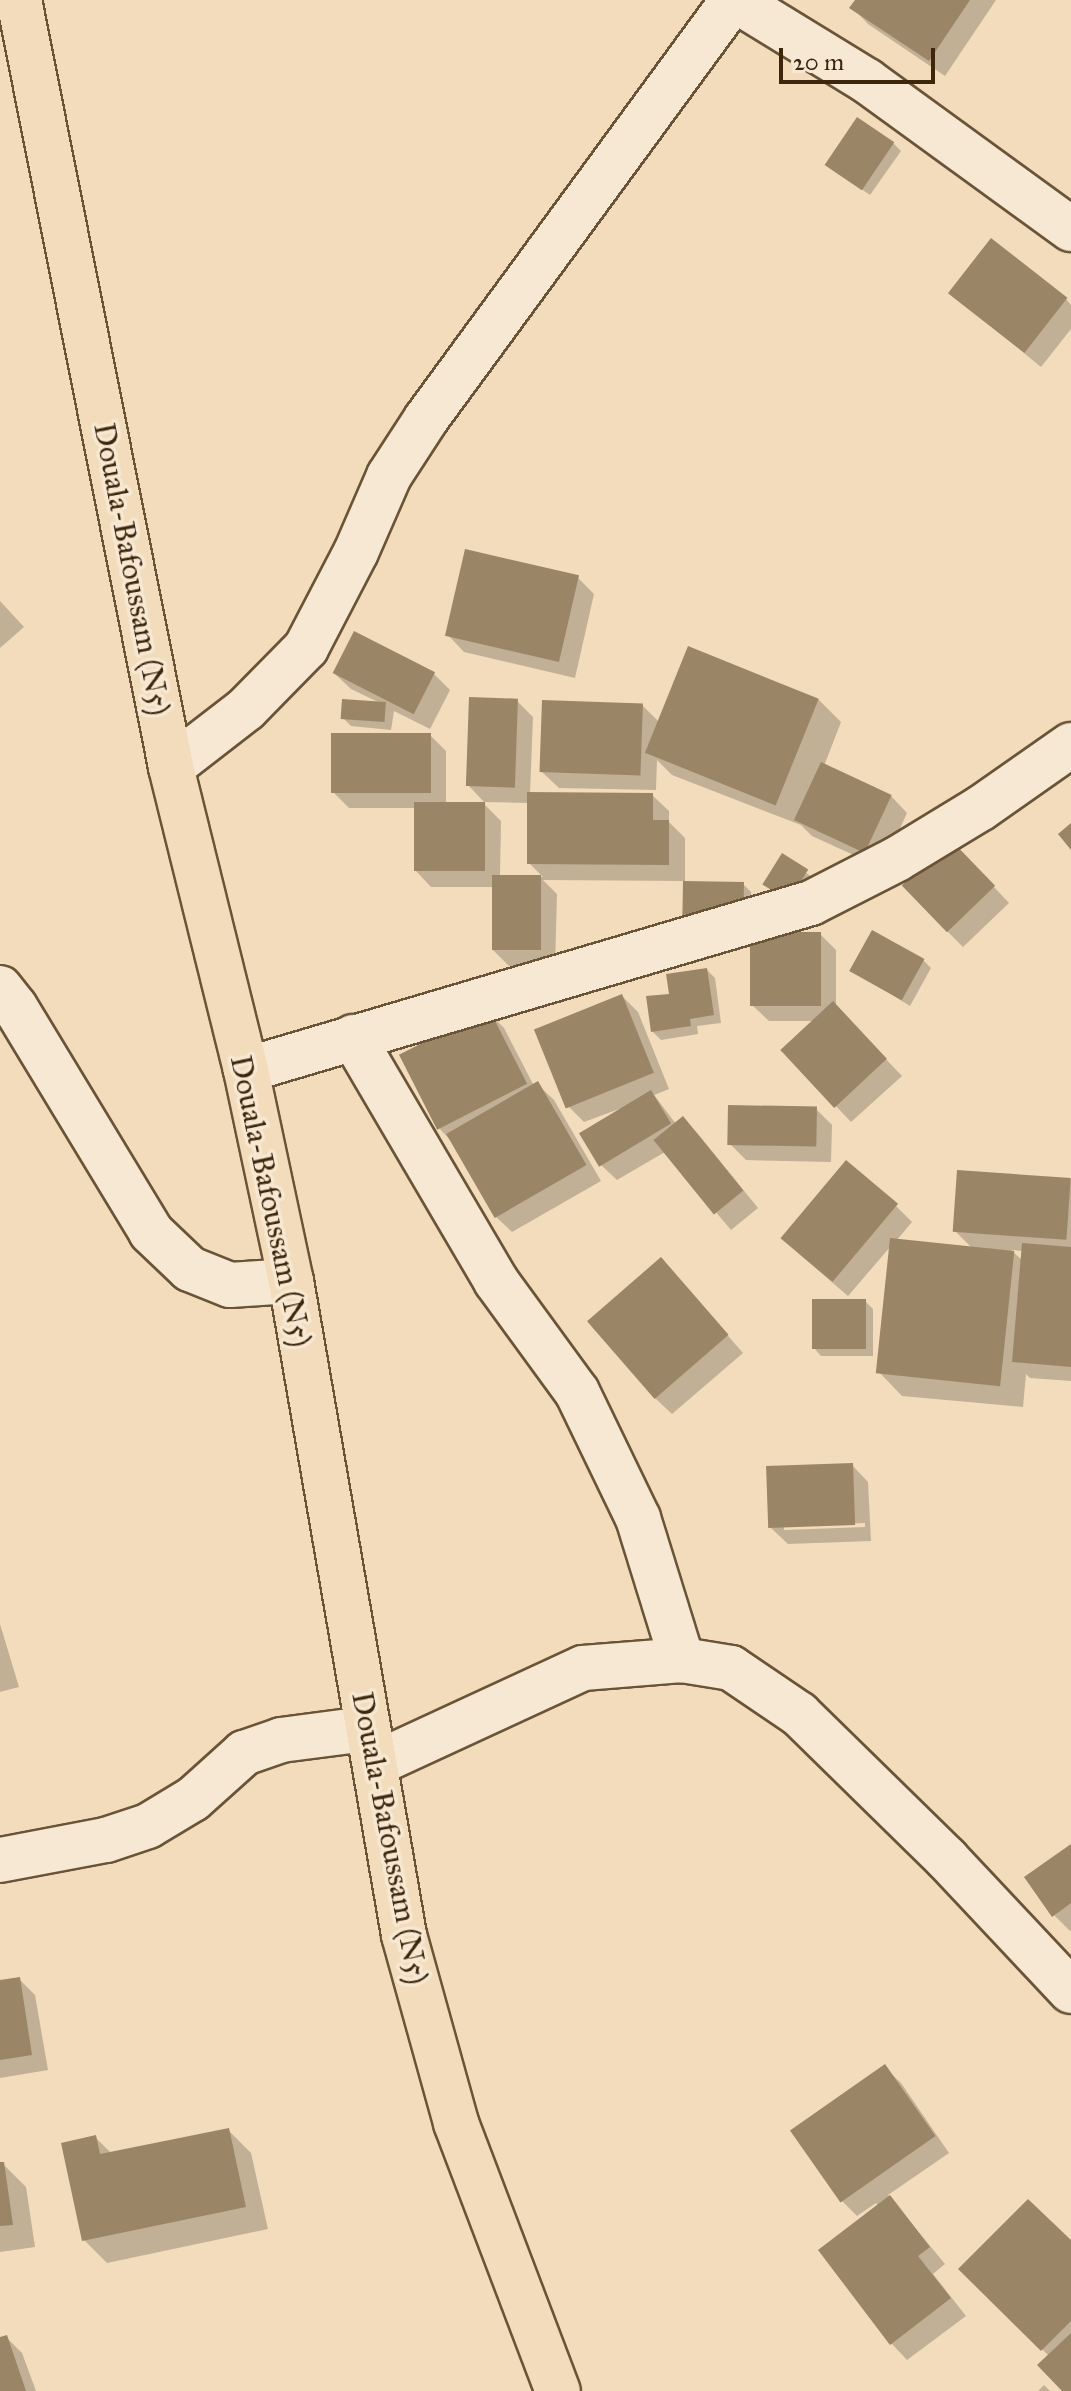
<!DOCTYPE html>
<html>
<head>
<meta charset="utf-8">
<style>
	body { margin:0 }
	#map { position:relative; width:1071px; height:2391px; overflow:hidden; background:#f2dcbb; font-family:"IM FELL Great Primer",serif }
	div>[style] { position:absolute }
	.shadow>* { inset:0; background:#0003; transform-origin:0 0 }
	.building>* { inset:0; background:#9b8567; transform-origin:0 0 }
	.roads { filter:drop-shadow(2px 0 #6a5438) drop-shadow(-2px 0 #6a5438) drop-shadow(0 2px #6a5438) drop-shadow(0 -2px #6a5438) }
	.minor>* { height:44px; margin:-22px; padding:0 22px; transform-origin:22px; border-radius:22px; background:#f7e8d3 }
	.trunk>* { height:44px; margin:-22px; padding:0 22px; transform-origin:22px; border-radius:22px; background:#f2dcbb }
	span { translate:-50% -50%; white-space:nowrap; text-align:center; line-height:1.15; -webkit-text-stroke:7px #f7e8d3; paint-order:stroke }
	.street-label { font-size:30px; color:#3c260c }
	.scale { position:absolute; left:779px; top:48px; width:156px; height:36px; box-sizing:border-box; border:4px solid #3c260c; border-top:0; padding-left:10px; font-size:24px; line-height:28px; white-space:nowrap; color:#3c260c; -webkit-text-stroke:6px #f7e8d3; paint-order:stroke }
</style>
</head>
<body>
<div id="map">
	<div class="shadow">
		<i style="clip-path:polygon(857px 0,996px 0,945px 76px,868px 24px,852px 7px)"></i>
		<i style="clip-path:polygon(893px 143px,901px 151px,870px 195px,827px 165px)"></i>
		<i style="clip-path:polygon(950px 292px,1066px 299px,1071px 305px,1071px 329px,1041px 367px)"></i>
		<i style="clip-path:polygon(578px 578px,594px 594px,575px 678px,464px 652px,448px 635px)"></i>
		<i style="clip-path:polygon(0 601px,24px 627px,0 648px)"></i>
		<i style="clip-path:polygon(334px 673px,434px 674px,450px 690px,430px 729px,394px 711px,391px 730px,351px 726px,343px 718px,380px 703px,351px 689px)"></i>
		<i style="clip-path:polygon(818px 699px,841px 722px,824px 766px,891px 796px,907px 813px,882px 868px,812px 836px,801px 825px,672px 775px,657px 760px,656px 790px,559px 788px,542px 772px,642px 705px,660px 723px)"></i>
		<i style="clip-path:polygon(517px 701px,533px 717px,530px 794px,652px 795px,669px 811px,669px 822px,685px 838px,685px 881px,543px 880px,557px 894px,555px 966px,509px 966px,492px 949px,494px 887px,431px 887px,415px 870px,416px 808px,349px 808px,333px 792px,430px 735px,446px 751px,446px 804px,484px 804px,501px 821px,500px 877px,543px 877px,529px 863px,529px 803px,484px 802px,468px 785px)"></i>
		<i style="left:783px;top:856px;width:39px;height:34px;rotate:36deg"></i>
		<i style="clip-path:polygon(966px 857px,1009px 903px,963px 947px,947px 931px)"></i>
		<i style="clip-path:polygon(743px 884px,751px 892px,751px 924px,692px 923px,684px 915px)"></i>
		<i style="clip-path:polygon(820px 934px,836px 950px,836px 1007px,902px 1076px,851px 1122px,782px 1049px,813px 1021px,769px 1021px,752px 1005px)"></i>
		<i style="clip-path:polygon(923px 960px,931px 968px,910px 1006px,852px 970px)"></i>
		<i style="clip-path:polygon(707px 970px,715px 978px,721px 1023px,697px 1026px,698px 1034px,661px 1040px,653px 1032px,671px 996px)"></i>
		<i style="clip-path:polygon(622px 996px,638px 1012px,669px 1089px,654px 1095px,676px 1124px,683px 1118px,699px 1135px,758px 1208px,731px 1230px,665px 1152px,617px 1180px,600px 1164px,622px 1108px,584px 1122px,568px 1106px)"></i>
		<i style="clip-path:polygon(488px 1012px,504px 1028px,534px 1086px,537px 1084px,554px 1100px,601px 1181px,512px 1232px,495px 1216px,453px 1143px,439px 1128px,402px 1055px)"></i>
		<i style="clip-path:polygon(816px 1109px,832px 1125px,831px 1162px,746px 1160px,730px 1144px)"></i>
		<i style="clip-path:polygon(evenodd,1071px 1179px,1071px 1381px,1030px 1378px,1026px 1374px,1023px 1407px,902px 1396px,879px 1372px,891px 1246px,848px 1296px,798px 1253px,896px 1206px,912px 1222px,896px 1241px,972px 1248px,955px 1231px,1071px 1179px,1011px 1250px,1024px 1251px,1023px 1261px,1011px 1250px)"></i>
		<i style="clip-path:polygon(661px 1259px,743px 1353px,672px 1414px,655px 1398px)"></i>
		<i style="clip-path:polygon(865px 1301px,873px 1309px,873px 1356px,821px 1356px,814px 1348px)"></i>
		<i style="clip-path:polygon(evenodd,852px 1465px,868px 1482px,871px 1541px,788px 1544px,771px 1528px,852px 1465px,865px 1523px,865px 1527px,784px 1530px,784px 1526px,865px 1523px)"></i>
		<i style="clip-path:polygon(0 1624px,19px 1687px,0 1692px)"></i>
		<i style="clip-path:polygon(1071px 1846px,1071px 1931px,1070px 1931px,1054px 1915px)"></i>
		<i style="clip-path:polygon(19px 1979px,35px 1995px,48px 2070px,0 2078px,0 1982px)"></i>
		<i style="clip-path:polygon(884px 2067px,901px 2083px,949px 2153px,888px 2195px,945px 2264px,933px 2274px,966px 2316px,907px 2360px,891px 2343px,878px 2206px,876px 2203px,857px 2216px,841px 2200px,792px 2131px)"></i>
		<i style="clip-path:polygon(228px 2130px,251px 2153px,268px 2229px,107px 2263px,84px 2240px,96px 2138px,112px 2154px)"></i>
		<i style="clip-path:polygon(3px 2164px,26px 2187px,35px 2247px,0 2252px,0 2165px)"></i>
		<i style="clip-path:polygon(1071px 2243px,1071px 2391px,1064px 2391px,1049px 2356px,961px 2269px)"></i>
		<i style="clip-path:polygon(6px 2337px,22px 2353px,36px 2391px,0 2391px,0 2339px)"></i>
		<i style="clip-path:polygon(1044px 2385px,1050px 2391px,1038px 2391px)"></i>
	</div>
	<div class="building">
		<i style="clip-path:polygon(855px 0,970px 0,929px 61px,849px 8px)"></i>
		<i style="left:857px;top:117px;width:45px;height:58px;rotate:34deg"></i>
		<i style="left:991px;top:238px;width:97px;height:70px;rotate:38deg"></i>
		<i style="left:465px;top:549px;width:117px;height:89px;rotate:13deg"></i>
		<i style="left:354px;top:631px;width:91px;height:47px;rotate:27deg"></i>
		<i style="left:688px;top:646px;width:141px;height:115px;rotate:22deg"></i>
		<i style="left:469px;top:697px;width:49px;height:89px;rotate:2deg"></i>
		<i style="left:342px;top:699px;width:44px;height:20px;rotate:4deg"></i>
		<i style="left:542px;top:700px;width:101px;height:72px;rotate:2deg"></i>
		<i style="left:331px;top:733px;width:100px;height:60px"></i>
		<i style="left:821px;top:762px;width:78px;height:64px;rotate:25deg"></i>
		<i style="clip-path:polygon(527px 792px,653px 793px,653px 820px,669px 820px,669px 865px,527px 864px)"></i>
		<i style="left:414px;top:802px;width:71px;height:69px"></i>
		<i style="clip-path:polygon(1071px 823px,1071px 850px,1058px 834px)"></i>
		<i style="left:950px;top:839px;width:65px;height:67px;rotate:46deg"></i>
		<i style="left:782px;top:853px;width:31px;height:37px;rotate:32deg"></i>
		<i style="left:492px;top:875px;width:49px;height:75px"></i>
		<i style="left:683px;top:881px;width:61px;height:35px;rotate:1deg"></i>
		<i style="left:872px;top:930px;width:60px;height:47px;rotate:29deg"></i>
		<i style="left:750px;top:932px;width:71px;height:74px"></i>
		<i style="clip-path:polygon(707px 968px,714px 1015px,690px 1019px,691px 1026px,651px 1032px,646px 996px,669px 994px,666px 974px)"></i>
		<i style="left:622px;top:994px;width:85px;height:95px;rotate:68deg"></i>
		<i style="left:833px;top:1001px;width:79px;height:72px;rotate:47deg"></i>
		<i style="left:489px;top:1009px;width:84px;height:101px;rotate:63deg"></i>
		<i style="left:538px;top:1081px;width:97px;height:106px;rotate:60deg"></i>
		<i style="left:651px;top:1090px;width:39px;height:84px;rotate:59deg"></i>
		<i style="left:728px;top:1105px;width:89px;height:40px;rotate:1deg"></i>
		<i style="left:683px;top:1116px;width:96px;height:38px;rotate:51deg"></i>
		<i style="left:846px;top:1160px;width:68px;height:102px;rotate:40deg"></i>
		<i style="left:957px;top:1170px;width:114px;height:62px;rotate:4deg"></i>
		<i style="left:890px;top:1238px;width:125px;height:136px;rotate:6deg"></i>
		<i style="clip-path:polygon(1022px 1243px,1071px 1247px,1071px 1367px,1012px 1362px)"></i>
		<i style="left:661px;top:1257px;width:103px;height:98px;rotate:49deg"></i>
		<i style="left:812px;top:1299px;width:54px;height:50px"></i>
		<i style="left:853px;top:1463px;width:62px;height:87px;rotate:88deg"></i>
		<i style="clip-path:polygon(1071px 1844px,1071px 1903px,1052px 1917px,1024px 1877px)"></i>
		<i style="clip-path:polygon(20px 1977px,32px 2055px,0 2060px,0 1980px)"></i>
		<i style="left:885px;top:2064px;width:88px;height:116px;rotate:55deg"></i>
		<i style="clip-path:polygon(229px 2128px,246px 2207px,82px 2241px,61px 2143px,96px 2135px,100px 2154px)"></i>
		<i style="clip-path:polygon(0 2162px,4px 2162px,13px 2225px,0 2226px)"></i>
		<i style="clip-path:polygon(890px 2195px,930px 2247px,918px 2256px,951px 2298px,890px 2345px,818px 2250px)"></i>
		<i style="clip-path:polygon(1028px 2199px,1071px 2240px,1071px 2321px,1041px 2351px,958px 2269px)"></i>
		<i style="clip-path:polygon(1071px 2333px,1071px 2391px,1062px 2391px,1037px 2365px)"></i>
		<i style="clip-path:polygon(7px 2335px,26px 2391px,0 2391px,0 2337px)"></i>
	</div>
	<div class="roads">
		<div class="minor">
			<i style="left:735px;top:0;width:155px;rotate:31.5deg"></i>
			<i style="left:867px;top:81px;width:252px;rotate:36deg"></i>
			<i style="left:171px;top:767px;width:95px;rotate:-37.7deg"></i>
			<i style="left:246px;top:709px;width:86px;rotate:-45.5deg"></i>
			<i style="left:306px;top:648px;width:108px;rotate:-62.5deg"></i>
			<i style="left:356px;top:552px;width:83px;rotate:-66.5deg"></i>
			<i style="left:389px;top:476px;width:68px;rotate:-57deg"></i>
			<i style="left:426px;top:419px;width:519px;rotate:-53.77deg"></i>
			<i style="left:0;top:988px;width:24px;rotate:52deg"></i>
			<i style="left:15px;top:1007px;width:263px;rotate:58.8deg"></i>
			<i style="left:151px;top:1232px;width:54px;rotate:43.5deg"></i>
			<i style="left:190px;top:1269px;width:43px;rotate:21.8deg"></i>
			<i style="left:230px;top:1285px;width:61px;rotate:-3.8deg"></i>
			<i style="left:353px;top:1037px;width:283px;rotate:59.6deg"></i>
			<i style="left:496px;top:1281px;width:137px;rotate:53.9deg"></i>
			<i style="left:577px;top:1392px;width:140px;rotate:64.2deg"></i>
			<i style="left:638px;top:1518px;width:149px;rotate:72.8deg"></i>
			<i style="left:246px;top:1070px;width:589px;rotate:-16.47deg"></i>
			<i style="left:811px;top:903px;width:97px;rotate:-27.1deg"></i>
			<i style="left:897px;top:859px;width:98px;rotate:-31.3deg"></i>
			<i style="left:981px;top:808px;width:110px;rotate:-35deg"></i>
			<i style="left:375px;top:1764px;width:229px;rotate:-24.8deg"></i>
			<i style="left:583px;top:1668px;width:99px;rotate:-4.6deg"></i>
			<i style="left:682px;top:1660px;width:50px;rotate:9.3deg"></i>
			<i style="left:731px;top:1668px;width:82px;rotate:34.1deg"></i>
			<i style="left:799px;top:1714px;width:207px;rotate:44.4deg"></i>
			<i style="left:947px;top:1859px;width:181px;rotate:46.8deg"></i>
			<i style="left:0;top:1860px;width:108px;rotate:-10.7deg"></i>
			<i style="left:106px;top:1840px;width:44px;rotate:-18.4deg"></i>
			<i style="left:148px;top:1826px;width:52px;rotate:-31deg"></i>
			<i style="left:193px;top:1799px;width:69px;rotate:-42deg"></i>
			<i style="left:244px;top:1753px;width:39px;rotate:-19deg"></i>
			<i style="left:281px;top:1740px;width:86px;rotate:-7.4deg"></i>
		</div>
		<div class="trunk">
			<i style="left:19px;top:0;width:782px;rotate:78.79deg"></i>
			<i style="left:171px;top:767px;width:312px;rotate:76.1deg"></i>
			<i style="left:246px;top:1070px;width:216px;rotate:78deg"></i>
			<i style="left:291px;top:1281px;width:664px;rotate:80.2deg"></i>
			<i style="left:404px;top:1935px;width:195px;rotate:74.5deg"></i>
			<i style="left:456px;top:2123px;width:287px;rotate:69.2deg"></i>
		</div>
	</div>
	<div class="street-label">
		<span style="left:132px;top:569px;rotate:79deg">Douala-Bafoussam (N5)</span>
		<span style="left:271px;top:1201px;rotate:78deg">Douala-Bafoussam (N5)</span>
		<span style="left:390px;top:1838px;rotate:79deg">Douala-Bafoussam (N5)</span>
	</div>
	<div class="scale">20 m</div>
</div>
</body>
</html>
